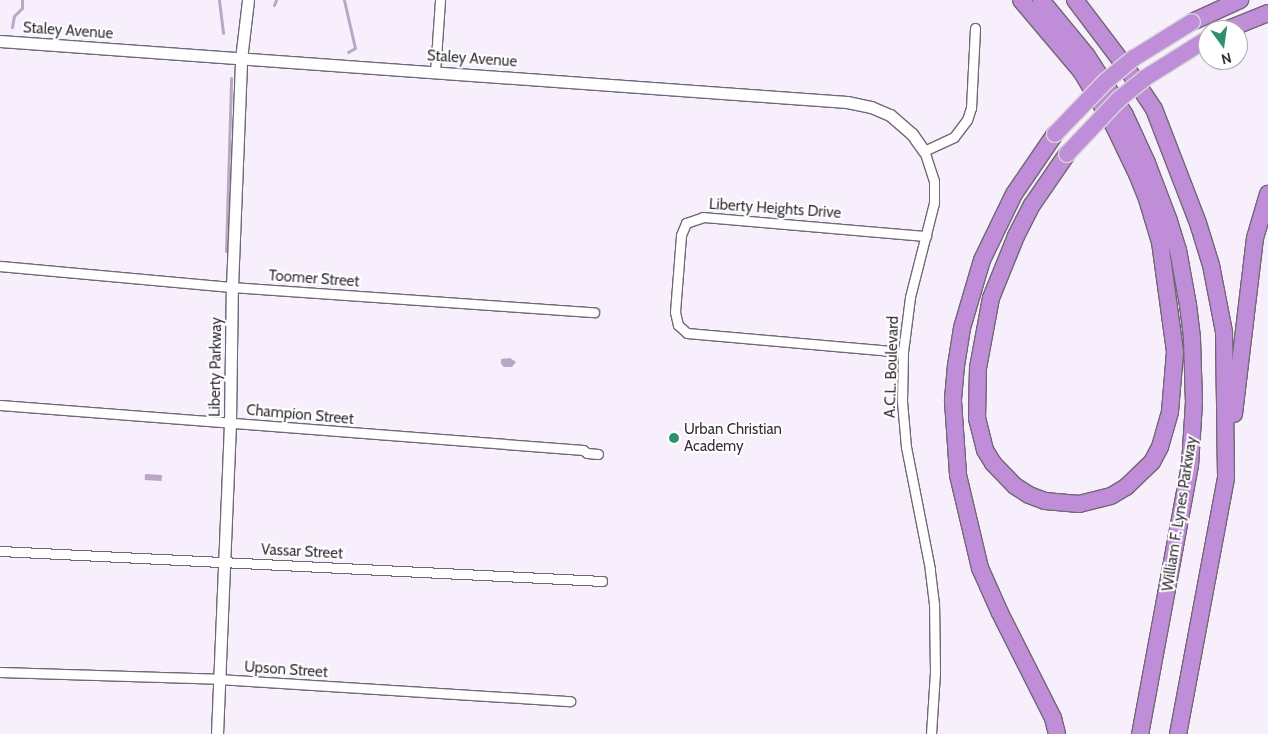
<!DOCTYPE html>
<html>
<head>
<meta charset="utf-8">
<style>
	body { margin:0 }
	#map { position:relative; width:1268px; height:734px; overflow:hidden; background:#f8effd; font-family:Cabin,sans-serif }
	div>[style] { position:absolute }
	.water>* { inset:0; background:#baa7c4; transform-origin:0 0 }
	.stream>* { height:3px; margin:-1.5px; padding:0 1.5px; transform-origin:1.5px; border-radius:1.5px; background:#baa7c4 }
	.roads { filter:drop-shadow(1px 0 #706874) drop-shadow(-1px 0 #706874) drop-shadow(0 1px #706874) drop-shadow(0 -1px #706874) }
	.minor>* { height:9px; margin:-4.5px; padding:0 4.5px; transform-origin:4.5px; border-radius:4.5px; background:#fff }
	.tertiary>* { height:11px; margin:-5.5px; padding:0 5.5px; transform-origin:5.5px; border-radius:5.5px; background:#fff }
	.motorway>* { height:16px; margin:-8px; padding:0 8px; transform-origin:8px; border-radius:8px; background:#c08dd8 }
	.bridges { filter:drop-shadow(1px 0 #d7d6d7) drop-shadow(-1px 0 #d7d6d7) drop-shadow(0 1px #d7d6d7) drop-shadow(0 -1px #d7d6d7) }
	.motorway-bridge>* { height:16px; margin:-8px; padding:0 8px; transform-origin:8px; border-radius:8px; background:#c08dd8 }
	.dots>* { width:14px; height:14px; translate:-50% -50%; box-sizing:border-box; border:2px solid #fff; border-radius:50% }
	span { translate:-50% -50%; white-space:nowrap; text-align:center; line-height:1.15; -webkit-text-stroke:4px #fff; paint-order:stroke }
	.street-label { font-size:15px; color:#353137 }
	.poi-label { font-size:15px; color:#353137 }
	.left { translate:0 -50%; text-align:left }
	.north { position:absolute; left:1198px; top:20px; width:50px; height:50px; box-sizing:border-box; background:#fff; border:1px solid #aeadaf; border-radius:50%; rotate:166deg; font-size:14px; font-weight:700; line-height:20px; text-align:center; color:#353137 }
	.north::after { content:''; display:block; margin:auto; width:18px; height:22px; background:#2e916c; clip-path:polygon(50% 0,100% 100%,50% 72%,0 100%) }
</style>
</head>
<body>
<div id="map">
	<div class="water">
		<i style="clip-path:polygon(510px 358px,516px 362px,512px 367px,504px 367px,501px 364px,501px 359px)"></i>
		<i style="left:145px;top:474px;width:17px;height:6px;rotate:3deg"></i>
	</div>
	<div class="stream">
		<i style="left:219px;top:0;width:33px;rotate:83deg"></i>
		<i style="left:344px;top:0;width:49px;rotate:77.1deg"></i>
		<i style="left:355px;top:48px;width:8px;rotate:150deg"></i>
		<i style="left:274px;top:5px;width:5px;rotate:-68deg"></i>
		<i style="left:12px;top:27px;width:11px;rotate:-80deg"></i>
		<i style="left:14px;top:16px;width:11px;rotate:-45deg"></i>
		<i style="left:22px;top:8px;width:8px;rotate:-90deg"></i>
		<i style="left:226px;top:251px;width:173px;rotate:-88.3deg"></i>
	</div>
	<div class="roads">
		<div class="minor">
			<i style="left:435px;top:72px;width:72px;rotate:-86deg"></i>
			<i style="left:0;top:266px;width:233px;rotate:5.2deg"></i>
			<i style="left:232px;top:287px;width:363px;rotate:4deg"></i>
			<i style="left:903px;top:352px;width:217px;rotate:-175deg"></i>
			<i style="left:687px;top:333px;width:12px;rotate:-138deg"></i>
			<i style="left:678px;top:325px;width:13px;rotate:-103deg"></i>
			<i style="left:675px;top:312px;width:77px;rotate:-85.5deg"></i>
			<i style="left:681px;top:235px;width:13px;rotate:-67deg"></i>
			<i style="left:686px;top:223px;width:18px;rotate:-19deg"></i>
			<i style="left:703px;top:217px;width:224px;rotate:4.9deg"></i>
			<i style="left:0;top:405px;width:585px;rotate:4.41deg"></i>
			<i style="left:583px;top:450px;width:5px;rotate:37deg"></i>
			<i style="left:587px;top:453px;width:11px;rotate:5deg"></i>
			<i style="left:0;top:551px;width:603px;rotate:2.85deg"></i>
			<i style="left:0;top:672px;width:218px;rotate:1.8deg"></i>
			<i style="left:218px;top:679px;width:353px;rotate:3.6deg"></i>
			<i style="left:931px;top:734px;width:62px;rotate:-86.3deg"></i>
			<i style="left:935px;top:672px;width:68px;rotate:-90.8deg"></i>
			<i style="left:934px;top:604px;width:35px;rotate:-97deg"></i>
			<i style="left:930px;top:569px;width:124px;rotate:-101.1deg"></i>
			<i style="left:906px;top:447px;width:46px;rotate:-95deg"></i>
			<i style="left:902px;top:401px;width:49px;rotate:-88.8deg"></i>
			<i style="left:903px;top:352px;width:55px;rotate:-82.7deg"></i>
			<i style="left:910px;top:297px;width:97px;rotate:-75.7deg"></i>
			<i style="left:934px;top:203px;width:22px;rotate:-90deg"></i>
			<i style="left:934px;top:181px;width:32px;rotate:-108deg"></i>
			<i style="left:924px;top:151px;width:33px;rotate:-25deg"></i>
			<i style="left:954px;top:137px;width:21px;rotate:-53deg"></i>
			<i style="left:967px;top:120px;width:13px;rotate:-72deg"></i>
			<i style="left:971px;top:108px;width:80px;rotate:-87.1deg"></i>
		</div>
		<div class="tertiary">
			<i style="left:0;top:41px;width:849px;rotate:4.12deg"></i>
			<i style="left:847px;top:102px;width:25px;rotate:12deg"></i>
			<i style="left:871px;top:107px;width:21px;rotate:23deg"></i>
			<i style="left:890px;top:115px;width:29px;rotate:41deg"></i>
			<i style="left:912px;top:134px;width:21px;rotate:55deg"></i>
			<i style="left:217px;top:734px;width:311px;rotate:-87.6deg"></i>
			<i style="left:230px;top:423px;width:136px;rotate:-89.2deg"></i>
			<i style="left:232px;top:287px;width:228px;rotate:-87.7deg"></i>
			<i style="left:241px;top:59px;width:59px;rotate:-83.2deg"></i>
		</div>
		<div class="motorway">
			<i style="left:1021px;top:0;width:93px;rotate:49.8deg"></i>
			<i style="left:1081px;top:71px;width:64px;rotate:59deg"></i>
			<i style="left:1114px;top:126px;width:53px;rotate:64.4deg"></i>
			<i style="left:1137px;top:174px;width:27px;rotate:68deg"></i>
			<i style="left:1147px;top:199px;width:45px;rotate:73.2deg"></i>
			<i style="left:1160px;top:242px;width:111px;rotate:82.2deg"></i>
			<i style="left:1175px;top:352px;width:60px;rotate:94.8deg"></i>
			<i style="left:1170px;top:412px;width:36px;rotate:106deg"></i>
			<i style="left:1160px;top:447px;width:17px;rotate:118deg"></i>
			<i style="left:1152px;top:462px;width:36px;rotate:136deg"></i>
			<i style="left:1126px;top:487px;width:17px;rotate:149deg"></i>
			<i style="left:1111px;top:496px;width:33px;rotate:166deg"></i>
			<i style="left:1079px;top:504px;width:34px;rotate:-175deg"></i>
			<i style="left:1045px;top:501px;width:17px;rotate:-159deg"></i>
			<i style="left:1029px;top:495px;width:17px;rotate:-147deg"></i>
			<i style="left:1015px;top:486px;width:32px;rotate:-134deg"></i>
			<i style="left:993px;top:463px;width:15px;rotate:-122deg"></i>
			<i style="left:985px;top:450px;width:32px;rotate:-104deg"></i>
			<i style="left:977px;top:419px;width:51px;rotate:-88.9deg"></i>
			<i style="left:978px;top:368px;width:71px;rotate:-79.5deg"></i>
			<i style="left:991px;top:298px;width:67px;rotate:-68deg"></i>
			<i style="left:1016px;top:236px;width:35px;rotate:-63deg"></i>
			<i style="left:1032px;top:205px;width:62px;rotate:-55.5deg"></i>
			<i style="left:1041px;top:0;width:72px;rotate:50.6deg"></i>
			<i style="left:1087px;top:56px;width:70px;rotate:57.2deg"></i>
			<i style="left:1125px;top:115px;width:53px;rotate:65.4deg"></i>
			<i style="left:1147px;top:163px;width:62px;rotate:69.2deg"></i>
			<i style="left:1169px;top:221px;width:30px;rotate:73deg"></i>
			<i style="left:1178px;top:250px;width:56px;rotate:79.7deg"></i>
			<i style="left:1188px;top:305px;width:34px;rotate:83deg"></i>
			<i style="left:1192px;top:339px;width:63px;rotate:88.2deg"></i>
			<i style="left:1194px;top:402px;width:63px;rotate:93.6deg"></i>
			<i style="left:1190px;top:465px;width:274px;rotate:100.5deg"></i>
			<i style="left:1075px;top:0;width:88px;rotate:52.9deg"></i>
			<i style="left:1128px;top:70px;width:47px;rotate:56.3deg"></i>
			<i style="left:1154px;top:109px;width:122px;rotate:68.9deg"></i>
			<i style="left:1198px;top:223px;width:44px;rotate:72.8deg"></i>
			<i style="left:1211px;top:265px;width:68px;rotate:79deg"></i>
			<i style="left:1224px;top:332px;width:146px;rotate:89.2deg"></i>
			<i style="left:1226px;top:478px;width:260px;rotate:100.6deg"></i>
			<i style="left:1192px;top:22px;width:53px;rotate:-24.6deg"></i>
			<i style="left:1226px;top:30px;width:45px;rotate:-22deg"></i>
			<i style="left:1055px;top:134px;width:73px;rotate:124.3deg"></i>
			<i style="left:1014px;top:194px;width:73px;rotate:115.9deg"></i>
			<i style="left:982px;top:260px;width:71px;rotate:106.4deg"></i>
			<i style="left:962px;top:328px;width:37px;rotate:99deg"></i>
			<i style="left:956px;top:365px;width:36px;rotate:95deg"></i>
			<i style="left:953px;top:401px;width:74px;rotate:86.1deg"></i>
			<i style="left:958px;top:475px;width:96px;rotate:76.7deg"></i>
			<i style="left:980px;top:568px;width:49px;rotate:66deg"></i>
			<i style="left:1000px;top:613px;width:118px;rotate:63.2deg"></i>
			<i style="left:1053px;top:718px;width:16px;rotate:76deg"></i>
			<i style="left:1234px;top:414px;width:177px;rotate:-83.2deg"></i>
			<i style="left:1255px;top:238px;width:46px;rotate:-73.5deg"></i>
		</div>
	</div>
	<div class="bridges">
		<div class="motorway-bridge">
			<i style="left:1055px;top:134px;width:72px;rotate:-46.1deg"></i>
			<i style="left:1105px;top:82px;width:38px;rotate:-40deg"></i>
			<i style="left:1134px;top:58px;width:68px;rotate:-31.8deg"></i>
			<i style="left:1067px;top:154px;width:74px;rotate:-46.6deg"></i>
			<i style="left:1118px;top:100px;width:35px;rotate:-39deg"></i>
			<i style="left:1145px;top:78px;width:70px;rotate:-32.1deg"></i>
		</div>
	</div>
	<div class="dots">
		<i style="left:674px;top:438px;background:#2e916c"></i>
	</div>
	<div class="street-label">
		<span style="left:68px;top:31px;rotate:4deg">Staley Avenue</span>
		<span style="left:472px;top:59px;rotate:4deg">Staley Avenue</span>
		<span style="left:775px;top:209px;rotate:4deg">Liberty Heights Drive</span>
		<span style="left:314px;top:279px;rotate:4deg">Toomer Street</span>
		<span style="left:216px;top:367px;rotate:-89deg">Liberty Parkway</span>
		<span style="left:892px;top:367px;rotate:-88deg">A.C.L. Boulevard</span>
		<span style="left:300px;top:415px;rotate:5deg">Champion Street</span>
		<span style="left:1180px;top:514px;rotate:-81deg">William F. Lynes Parkway</span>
		<span style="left:302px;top:552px;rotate:3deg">Vassar Street</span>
		<span style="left:286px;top:670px;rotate:4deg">Upson Street</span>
	</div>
	<div class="poi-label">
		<span class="left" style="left:684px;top:438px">Urban Christian<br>Academy</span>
	</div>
	<div class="north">N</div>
</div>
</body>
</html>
